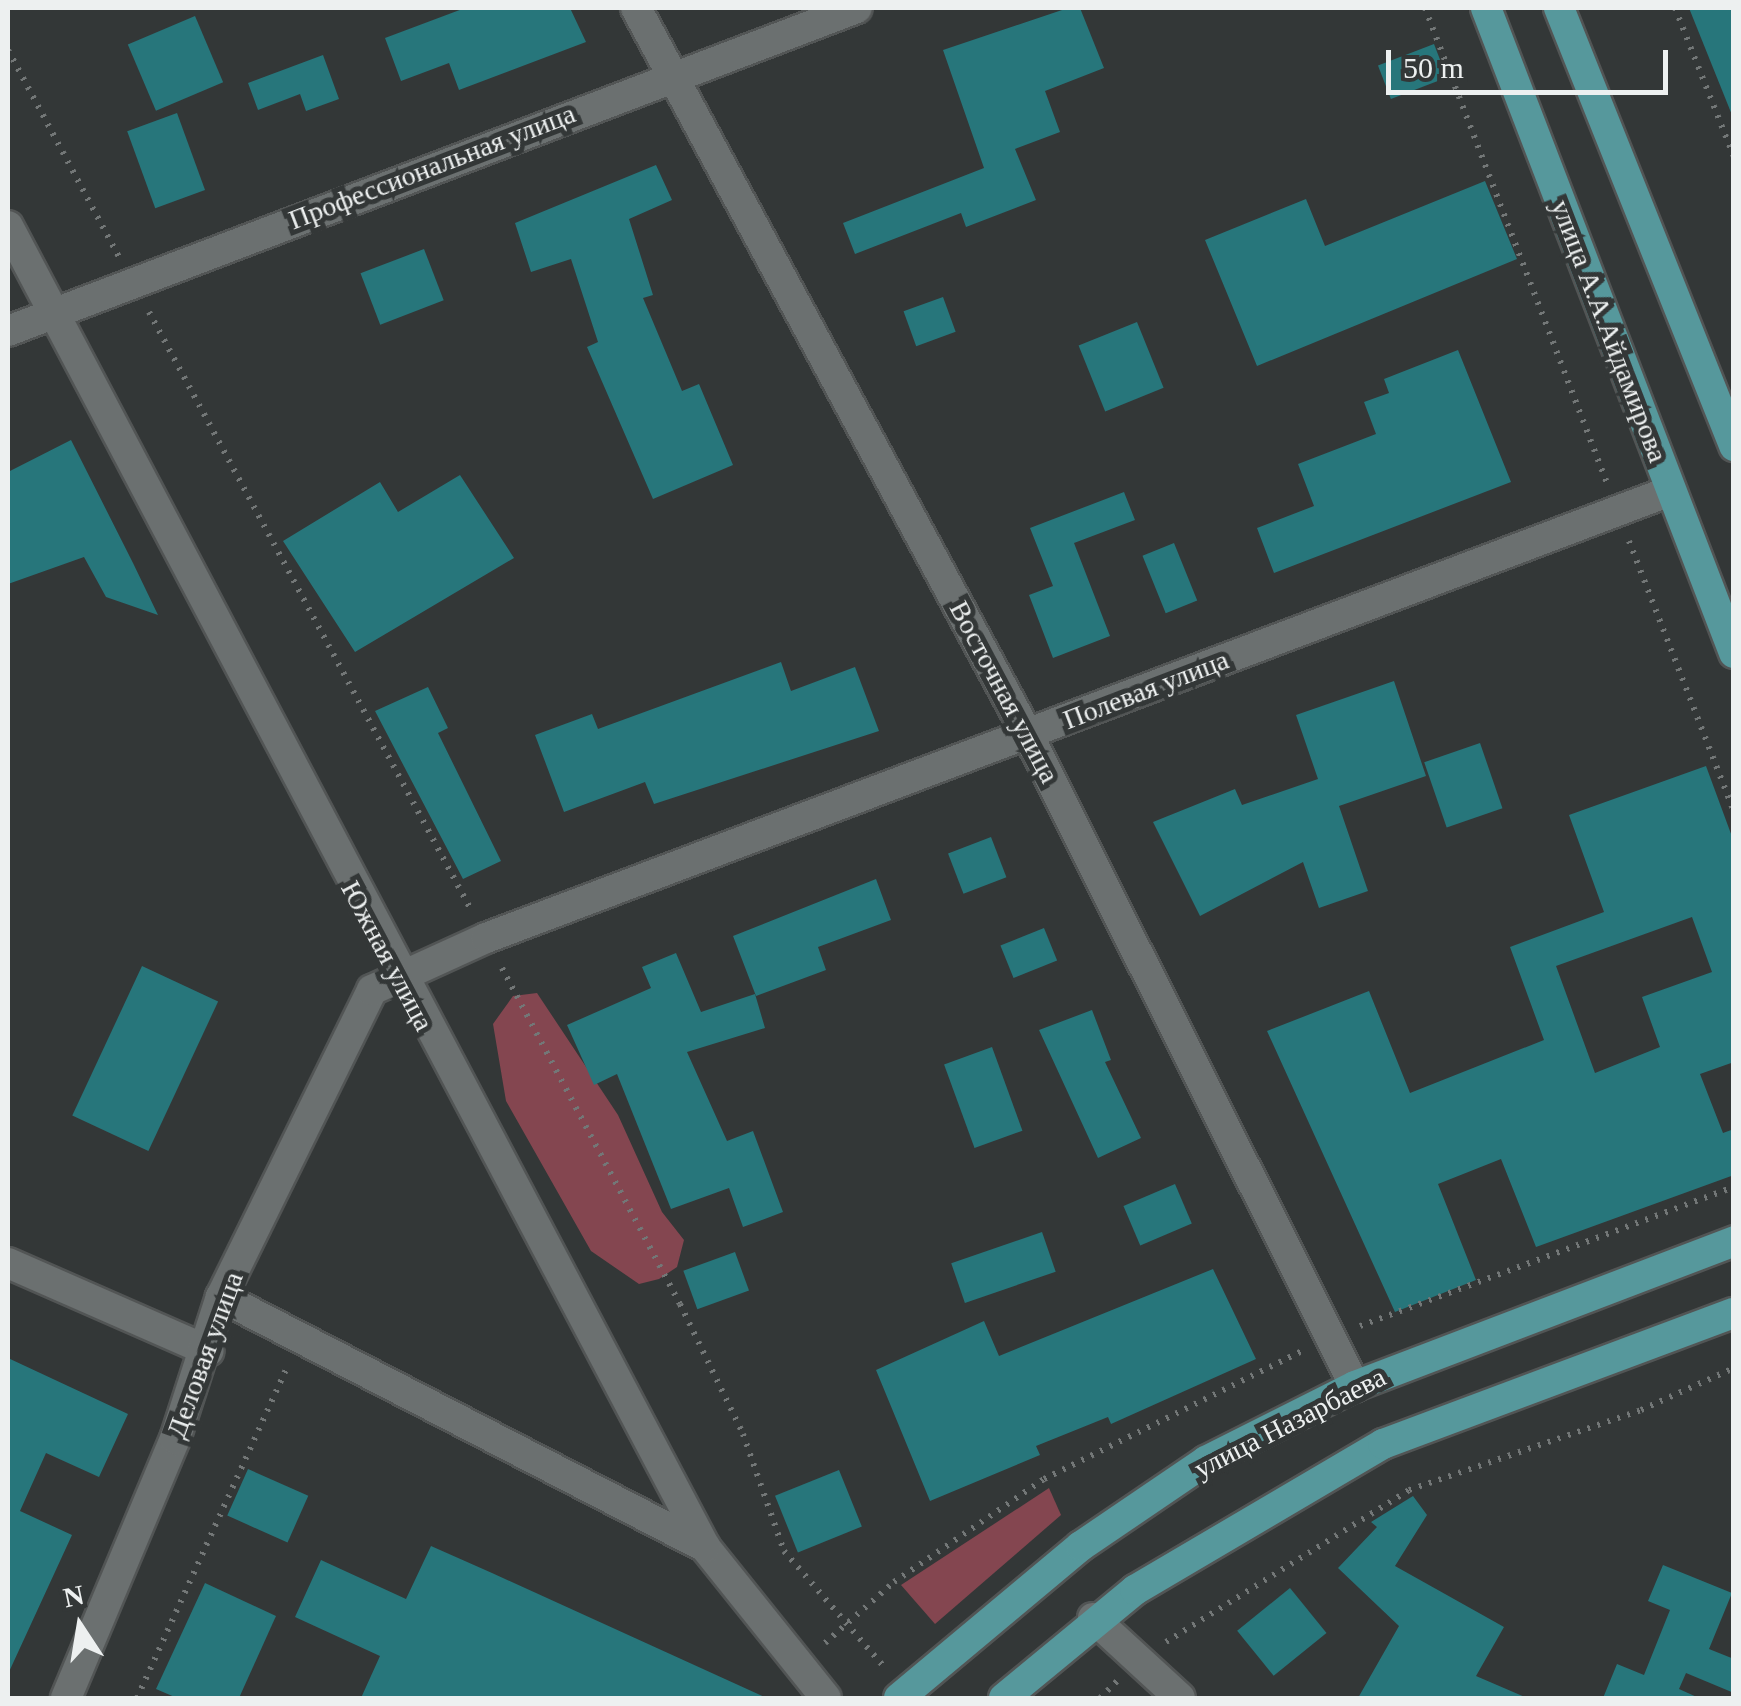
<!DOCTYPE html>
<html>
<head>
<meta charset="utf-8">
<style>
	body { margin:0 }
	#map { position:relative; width:1741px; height:1706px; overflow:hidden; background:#333737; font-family:Georgia,serif }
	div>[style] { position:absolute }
	.green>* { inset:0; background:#844650 }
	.building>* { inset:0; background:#27767b; transform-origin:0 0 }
	.path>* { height:6px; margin-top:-3px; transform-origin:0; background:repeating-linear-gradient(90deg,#737777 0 2.5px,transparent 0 10.5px) }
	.roads { filter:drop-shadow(2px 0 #525555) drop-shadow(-2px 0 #525555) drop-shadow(0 2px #525555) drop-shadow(0 -2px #525555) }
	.minor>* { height:30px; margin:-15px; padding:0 15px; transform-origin:15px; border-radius:15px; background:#6b7070 }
	.major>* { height:30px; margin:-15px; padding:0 15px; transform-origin:15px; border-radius:15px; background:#56989c }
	span { translate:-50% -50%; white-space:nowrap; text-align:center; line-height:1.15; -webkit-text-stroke:10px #333737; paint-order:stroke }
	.street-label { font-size:28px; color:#edf0f0 }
	.frame { position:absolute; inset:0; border:10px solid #edf0f0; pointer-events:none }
	.north { position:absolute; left:30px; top:1576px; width:100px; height:100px; -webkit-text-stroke:8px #333737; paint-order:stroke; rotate:348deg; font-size:28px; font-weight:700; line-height:40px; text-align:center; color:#edf0f0 }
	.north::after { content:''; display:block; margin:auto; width:35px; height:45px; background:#edf0f0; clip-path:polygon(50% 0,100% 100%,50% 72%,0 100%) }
	.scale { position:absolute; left:1386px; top:50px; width:282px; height:45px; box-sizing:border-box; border:5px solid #edf0f0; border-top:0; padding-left:12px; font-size:30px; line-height:35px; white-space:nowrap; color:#edf0f0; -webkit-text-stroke:8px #333737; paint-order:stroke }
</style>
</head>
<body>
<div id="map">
	<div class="green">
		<i style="clip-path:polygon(537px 993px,618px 1115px,662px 1212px,684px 1240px,677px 1267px,659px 1279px,639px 1284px,591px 1251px,506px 1101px,493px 1024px,513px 996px)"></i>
		<i style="clip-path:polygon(1049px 1488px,1061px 1515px,935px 1624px,901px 1585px)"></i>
	</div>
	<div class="building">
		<i style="clip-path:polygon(465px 8px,570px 8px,586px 42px,459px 90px,449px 63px,401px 81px,385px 38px)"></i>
		<i style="clip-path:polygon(1068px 8px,1080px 8px,1104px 68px,1045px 91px,1060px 132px,1015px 149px,1036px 200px,966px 227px,961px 213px,855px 254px,843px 223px,984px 168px,943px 50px)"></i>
		<i style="clip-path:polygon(1689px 8px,1734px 8px,1734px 115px,1732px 115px)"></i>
		<i style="left:195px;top:16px;width:72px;height:73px;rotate:67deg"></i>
		<i style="left:1434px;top:44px;width:36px;height:60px;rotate:69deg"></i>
		<i style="clip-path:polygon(323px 55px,339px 99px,306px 111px,300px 94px,258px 110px,248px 83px)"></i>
		<i style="left:177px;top:113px;width:82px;height:53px;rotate:70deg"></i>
		<i style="clip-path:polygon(656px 165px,672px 200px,629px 219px,653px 295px,643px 298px,682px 391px,699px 384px,733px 465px,653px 499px,587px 347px,598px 342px,571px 259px,531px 272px,515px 223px)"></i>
		<i style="clip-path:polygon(1485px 181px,1517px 259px,1257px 366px,1205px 240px,1306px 199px,1325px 246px)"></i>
		<i style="left:424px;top:249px;width:55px;height:68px;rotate:69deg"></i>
		<i style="left:943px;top:297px;width:37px;height:42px;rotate:70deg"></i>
		<i style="left:1137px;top:322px;width:71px;height:63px;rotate:68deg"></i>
		<i style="clip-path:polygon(1458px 350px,1511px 482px,1274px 573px,1257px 528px,1314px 506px,1298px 464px,1376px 434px,1364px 402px,1389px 393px,1384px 379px)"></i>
		<i style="clip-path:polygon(71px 440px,133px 563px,158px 615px,106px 597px,84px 557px,8px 584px,8px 472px)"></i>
		<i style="clip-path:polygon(460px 475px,514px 558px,355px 652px,283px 541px,380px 482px,398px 512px)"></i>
		<i style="clip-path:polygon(1124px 492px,1135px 520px,1074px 543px,1110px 636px,1053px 658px,1029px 595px,1053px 586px,1030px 528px)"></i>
		<i style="left:1174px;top:543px;width:62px;height:34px;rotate:68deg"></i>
		<i style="clip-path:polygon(781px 662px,791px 691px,855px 667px,879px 731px,654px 804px,645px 782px,564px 812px,535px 735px,592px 714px,598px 729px)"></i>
		<i style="clip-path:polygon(1394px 681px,1426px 776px,1339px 806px,1368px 891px,1319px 908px,1303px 862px,1200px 916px,1153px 822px,1235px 789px,1242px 805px,1318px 779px,1296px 715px)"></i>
		<i style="clip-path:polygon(428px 687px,448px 728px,438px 733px,501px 861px,463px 879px,375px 711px)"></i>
		<i style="left:1480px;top:743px;width:69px;height:59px;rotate:71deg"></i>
		<i style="clip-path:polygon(evenodd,1706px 766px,1734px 842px,1734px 1062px,1700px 1074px,1723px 1133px,1734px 1129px,1734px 1175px,1536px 1247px,1501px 1159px,1438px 1184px,1476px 1280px,1395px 1312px,1267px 1031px,1369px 991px,1410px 1093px,1544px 1040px,1510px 947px,1604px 912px,1569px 815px,1706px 766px,1692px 917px,1712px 972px,1642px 997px,1660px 1047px,1595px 1073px,1556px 966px,1692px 917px)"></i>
		<i style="left:991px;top:837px;width:43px;height:46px;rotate:69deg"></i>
		<i style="clip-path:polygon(876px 879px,891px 920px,818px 947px,826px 970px,756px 996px,733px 936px)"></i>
		<i style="left:1044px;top:928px;width:35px;height:47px;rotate:68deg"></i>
		<i style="clip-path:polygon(676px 953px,701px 1012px,755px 994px,765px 1028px,687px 1052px,727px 1141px,753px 1131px,783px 1212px,743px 1227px,729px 1188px,671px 1209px,617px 1074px,594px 1085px,567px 1025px,651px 988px,642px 967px)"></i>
		<i style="left:142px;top:966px;width:84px;height:165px;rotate:25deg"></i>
		<i style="clip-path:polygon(1092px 1010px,1111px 1060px,1105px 1062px,1141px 1138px,1098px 1158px,1039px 1030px)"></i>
		<i style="left:992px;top:1047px;width:89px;height:51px;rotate:70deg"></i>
		<i style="left:1175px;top:1184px;width:43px;height:56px;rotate:67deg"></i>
		<i style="left:1042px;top:1232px;width:42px;height:96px;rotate:71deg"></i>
		<i style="left:735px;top:1252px;width:41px;height:55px;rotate:70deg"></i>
		<i style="clip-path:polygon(1213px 1269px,1256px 1359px,1111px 1424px,1108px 1417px,1036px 1446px,1040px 1455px,930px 1501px,876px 1370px,984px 1321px,999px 1356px)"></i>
		<i style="clip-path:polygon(8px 1358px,128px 1414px,99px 1477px,46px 1453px,20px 1511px,72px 1535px,8px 1674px)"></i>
		<i style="left:248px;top:1469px;width:66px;height:51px;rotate:24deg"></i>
		<i style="left:839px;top:1470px;width:61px;height:69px;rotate:68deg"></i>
		<i style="clip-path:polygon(1413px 1496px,1427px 1515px,1395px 1566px,1504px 1627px,1476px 1676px,1527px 1698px,1358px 1698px,1399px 1626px,1338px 1568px,1377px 1527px,1371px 1522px)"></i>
		<i style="clip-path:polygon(431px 1546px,492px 1573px,767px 1698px,361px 1698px,380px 1656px,295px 1617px,321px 1560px,406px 1599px)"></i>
		<i style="clip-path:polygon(1663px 1565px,1732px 1593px,1709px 1649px,1734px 1659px,1734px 1693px,1686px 1673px,1679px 1689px,1699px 1698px,1603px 1698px,1617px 1664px,1644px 1675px,1670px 1610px,1648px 1601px)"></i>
		<i style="clip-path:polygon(205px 1583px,276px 1616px,239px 1698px,177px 1698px,156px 1689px)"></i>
		<i style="left:1290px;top:1588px;width:58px;height:68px;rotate:51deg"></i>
	</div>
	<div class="path">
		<i style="left:1425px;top:8px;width:509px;rotate:69.04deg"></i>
		<i style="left:1675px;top:8px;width:160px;rotate:68.4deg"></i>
		<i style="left:8px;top:50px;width:235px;rotate:61.8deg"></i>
		<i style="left:149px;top:312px;width:677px;rotate:61.69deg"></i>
		<i style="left:1629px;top:541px;width:291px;rotate:68.8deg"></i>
		<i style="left:502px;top:968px;width:380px;rotate:62.1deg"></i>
		<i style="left:680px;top:1304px;width:144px;rotate:64.1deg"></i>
		<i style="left:743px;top:1434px;width:124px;rotate:70.7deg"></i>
		<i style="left:784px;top:1551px;width:153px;rotate:49.2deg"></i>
		<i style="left:1360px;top:1326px;width:399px;rotate:-20.4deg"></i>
		<i style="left:1166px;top:1642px;width:287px;rotate:-32deg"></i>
		<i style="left:1409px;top:1490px;width:245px;rotate:-19deg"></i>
		<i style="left:1641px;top:1410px;width:102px;rotate:-24.3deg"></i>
		<i style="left:825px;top:1643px;width:92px;rotate:-41.5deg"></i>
		<i style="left:894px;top:1582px;width:182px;rotate:-34.5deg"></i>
		<i style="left:1044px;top:1479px;width:288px;rotate:-26.4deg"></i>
		<i style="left:137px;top:1698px;width:363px;rotate:-65.6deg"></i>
		<i style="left:1100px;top:1698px;width:24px;rotate:-45deg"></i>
	</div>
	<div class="roads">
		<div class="minor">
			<i style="left:636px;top:8px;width:826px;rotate:61.67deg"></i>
			<i style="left:1028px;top:735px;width:729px;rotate:63.33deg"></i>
			<i style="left:8px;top:226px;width:1494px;rotate:62.18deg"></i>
			<i style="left:705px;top:1547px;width:193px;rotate:51.3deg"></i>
			<i style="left:8px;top:331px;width:908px;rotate:-20.83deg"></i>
			<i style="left:8px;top:1263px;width:219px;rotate:23.7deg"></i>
			<i style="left:221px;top:1297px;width:545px;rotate:27.32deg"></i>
			<i style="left:1093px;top:1618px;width:118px;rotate:42.6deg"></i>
			<i style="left:66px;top:1698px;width:281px;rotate:-67.2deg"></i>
			<i style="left:175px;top:1439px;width:149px;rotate:-72.1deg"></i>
			<i style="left:221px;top:1297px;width:342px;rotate:-63.8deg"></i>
			<i style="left:372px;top:990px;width:125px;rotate:-24.5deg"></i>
			<i style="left:486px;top:938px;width:1266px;rotate:-20.68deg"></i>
		</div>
		<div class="major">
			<i style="left:1486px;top:8px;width:691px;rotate:68.97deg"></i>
			<i style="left:1559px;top:8px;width:472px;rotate:68.2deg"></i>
			<i style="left:899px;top:1698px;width:237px;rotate:-39.9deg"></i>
			<i style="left:1081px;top:1546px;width:151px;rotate:-34.2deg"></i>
			<i style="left:1206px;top:1461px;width:167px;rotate:-26.7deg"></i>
			<i style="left:1355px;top:1386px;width:406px;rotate:-20.9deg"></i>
			<i style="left:1004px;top:1698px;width:170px;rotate:-39.5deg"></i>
			<i style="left:1135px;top:1590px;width:288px;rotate:-30.5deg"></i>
			<i style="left:1383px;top:1444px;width:375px;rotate:-20.5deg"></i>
		</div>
	</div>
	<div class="street-label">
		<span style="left:432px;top:167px;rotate:-21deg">Профессиональная улица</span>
		<span style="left:1609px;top:331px;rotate:69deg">улица А.А.Айдамирова</span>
		<span style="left:1146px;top:690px;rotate:-21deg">Полевая улица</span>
		<span style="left:1004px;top:692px;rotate:62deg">Восточная улица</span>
		<span style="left:387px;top:956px;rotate:62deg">Южная улица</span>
		<span style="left:205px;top:1355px;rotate:-70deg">Деловая улица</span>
		<span style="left:1290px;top:1423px;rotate:-27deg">улица Назарбаева</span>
	</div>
	<div class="frame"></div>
	<div class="north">N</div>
	<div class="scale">50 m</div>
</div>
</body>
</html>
